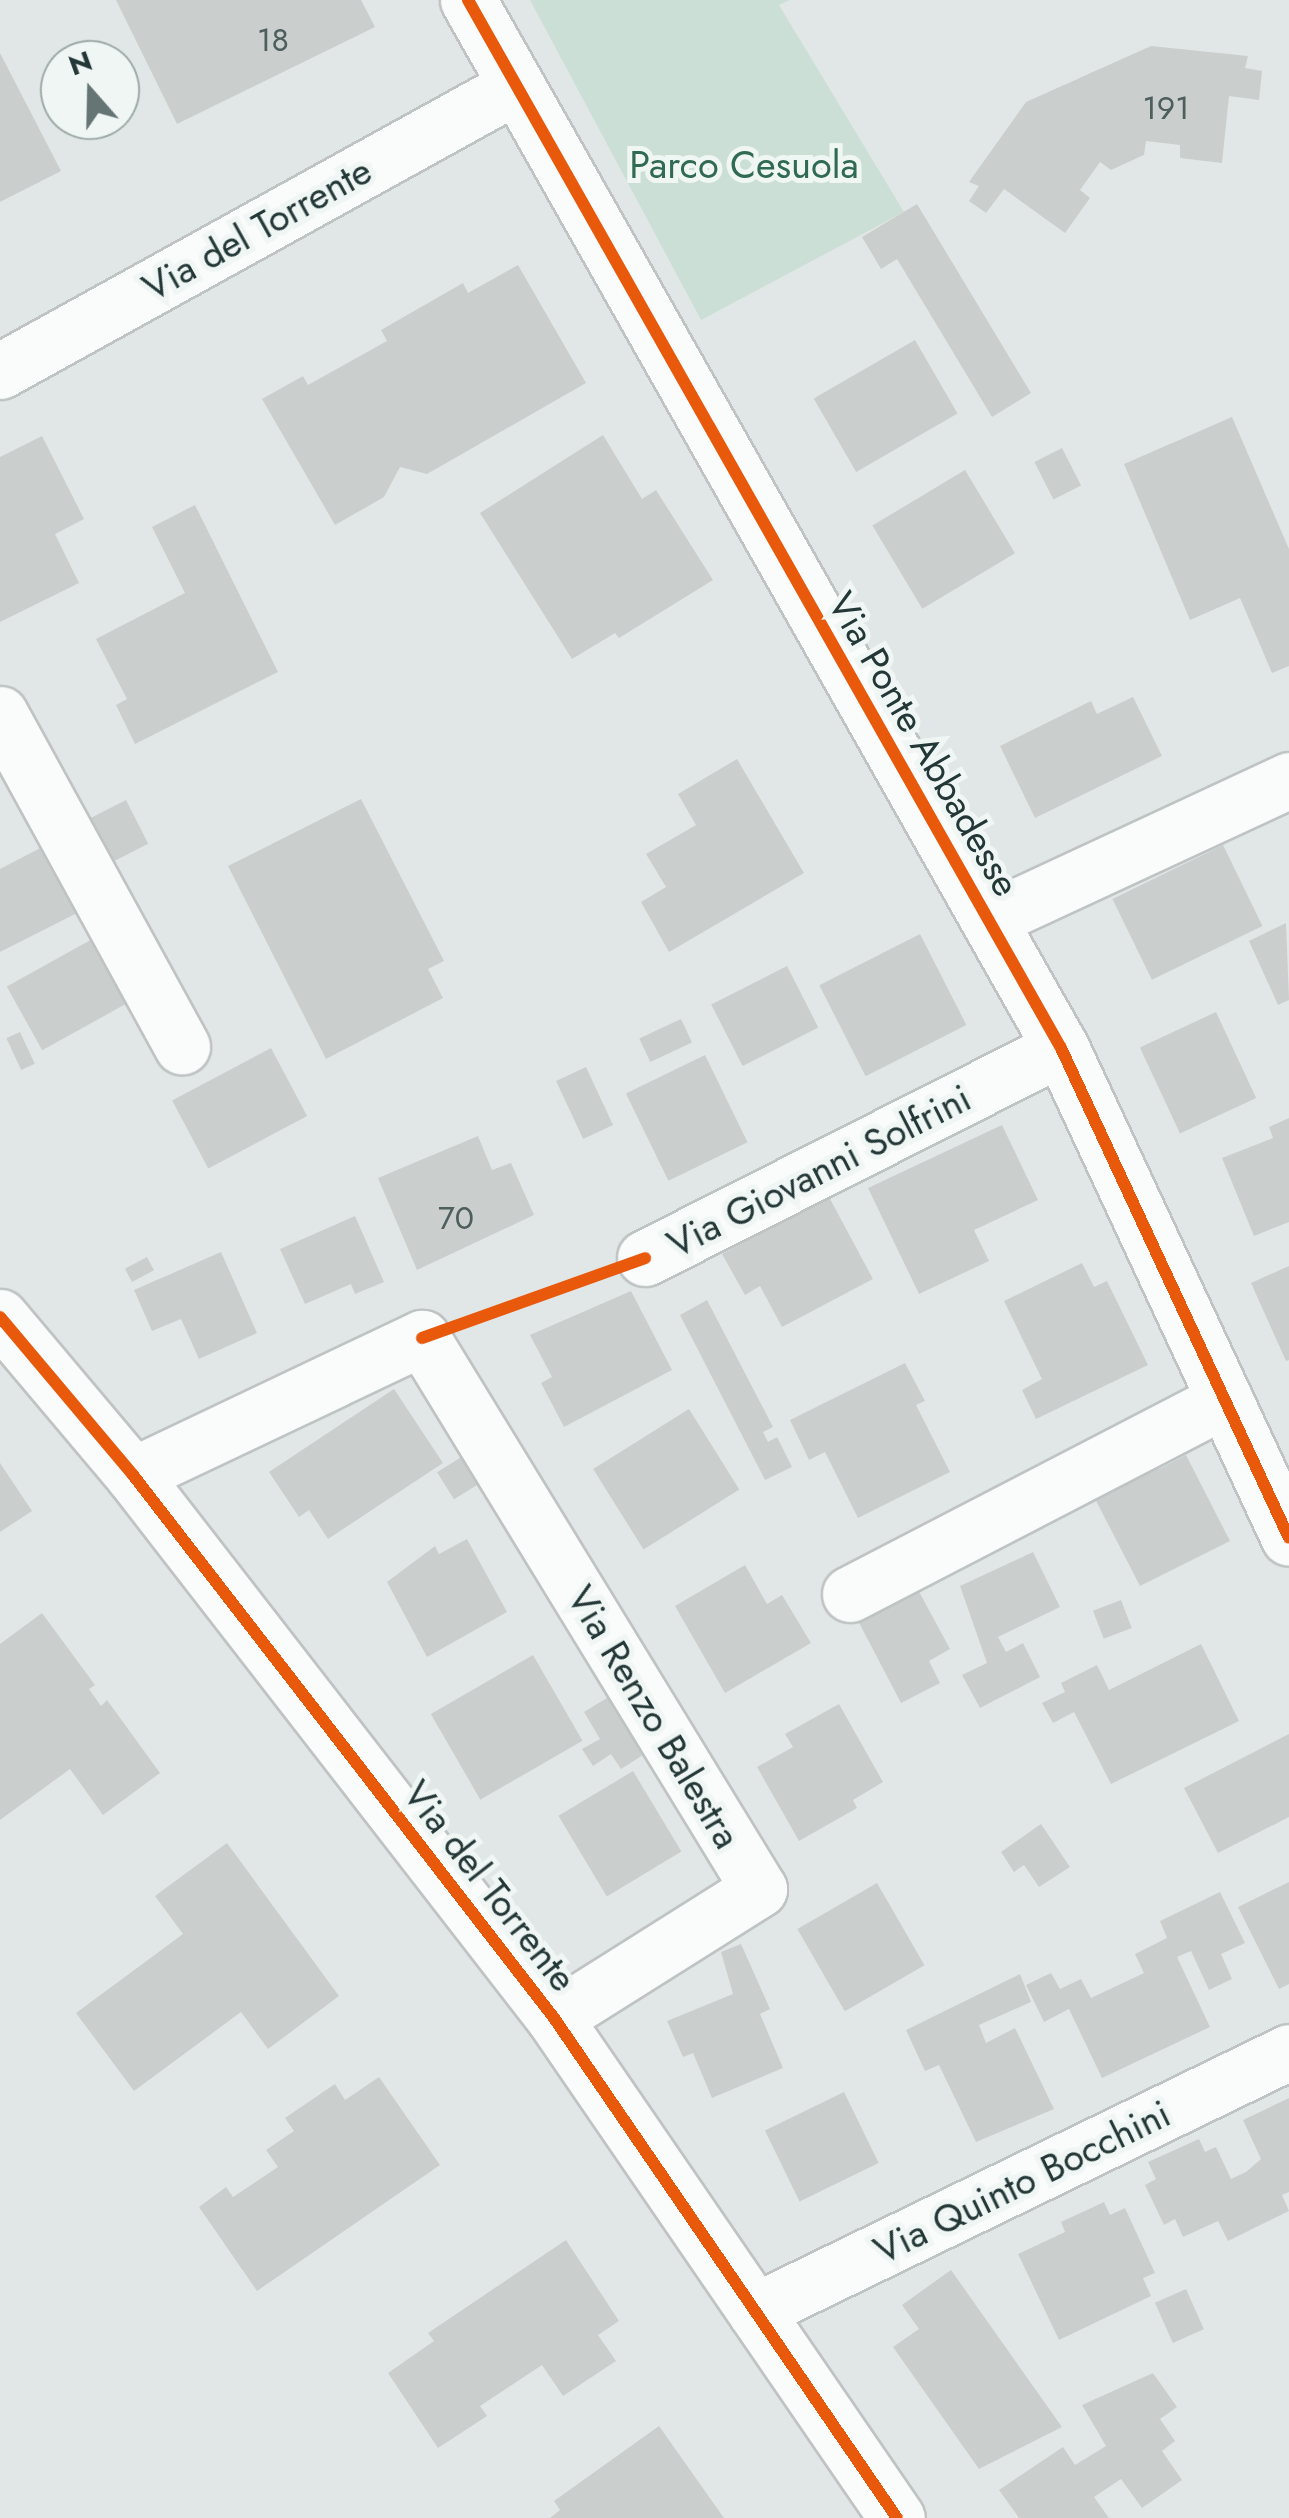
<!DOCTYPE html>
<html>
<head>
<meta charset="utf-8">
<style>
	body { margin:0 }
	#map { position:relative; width:1289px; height:2518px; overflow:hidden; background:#e1e7e6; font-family:Jost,sans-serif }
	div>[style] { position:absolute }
	.green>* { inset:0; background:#ccdfd6 }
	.building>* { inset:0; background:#cacfce; transform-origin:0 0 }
	.roads { filter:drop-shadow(2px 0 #bec4c3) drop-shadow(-2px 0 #bec4c3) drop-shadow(0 2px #bec4c3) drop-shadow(0 -2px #bec4c3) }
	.minor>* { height:55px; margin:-27.5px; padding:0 27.5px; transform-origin:27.5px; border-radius:27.5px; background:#fafbfb }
	.cycleway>* { height:12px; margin:-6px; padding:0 6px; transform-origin:6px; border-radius:6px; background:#e8590c }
	span { translate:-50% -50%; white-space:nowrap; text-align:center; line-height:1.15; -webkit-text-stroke:10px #eff6f4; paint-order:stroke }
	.number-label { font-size:32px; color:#4d5e5d }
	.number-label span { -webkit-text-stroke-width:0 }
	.park-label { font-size:38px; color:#306a53 }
	.street-label { font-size:38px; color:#223736 }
	.north { position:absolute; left:40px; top:40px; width:100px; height:100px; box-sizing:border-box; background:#eff6f4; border:2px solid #9daaa8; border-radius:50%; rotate:340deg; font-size:28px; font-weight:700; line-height:40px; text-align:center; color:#223736 }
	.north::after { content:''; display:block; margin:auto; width:35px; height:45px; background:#657574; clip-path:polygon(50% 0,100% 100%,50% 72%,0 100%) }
</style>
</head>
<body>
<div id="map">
	<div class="green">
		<i style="clip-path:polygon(530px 0,790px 0,779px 5px,904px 212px,701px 320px)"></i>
	</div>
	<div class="building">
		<i style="clip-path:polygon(116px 0,361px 0,375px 27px,177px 124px)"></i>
		<i style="clip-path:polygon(1151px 46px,1248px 56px,1245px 68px,1262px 71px,1259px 100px,1229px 96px,1222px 163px,1180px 158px,1180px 145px,1146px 141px,1144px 155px,1111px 170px,1100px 162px,1080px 190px,1090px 198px,1065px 233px,1004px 189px,986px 213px,969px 201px,979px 186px,969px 182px,1026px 102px)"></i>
		<i style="clip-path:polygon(0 53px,61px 171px,0 202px)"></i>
		<i style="clip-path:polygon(917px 204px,1031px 393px,992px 417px,897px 259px,881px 269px,862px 237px)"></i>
		<i style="clip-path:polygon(518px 265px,586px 383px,427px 474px,400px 467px,384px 497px,335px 525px,262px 399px,303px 376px,308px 385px,387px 341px,381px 330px,463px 283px,468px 293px)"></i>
		<i style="left:915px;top:340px;width:85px;height:117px;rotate:60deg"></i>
		<i style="clip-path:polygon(1232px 417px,1289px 549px,1289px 666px,1272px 673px,1240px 598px,1190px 620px,1124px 464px)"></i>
		<i style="clip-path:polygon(603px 435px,642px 499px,656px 490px,713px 580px,619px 638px,615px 633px,572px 659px,480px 513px)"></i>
		<i style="clip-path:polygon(42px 436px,84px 519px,55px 534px,79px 583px,0 622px,0 457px)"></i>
		<i style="left:1062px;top:448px;width:42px;height:31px;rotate:63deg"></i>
		<i style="left:965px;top:470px;width:97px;height:108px;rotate:59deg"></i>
		<i style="clip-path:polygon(195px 505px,278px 672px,135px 744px,116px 705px,127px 699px,96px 639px,185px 593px,152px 527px)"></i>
		<i style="clip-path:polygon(1133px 697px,1162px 756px,1035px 818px,1000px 746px,1091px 701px,1097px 714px)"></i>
		<i style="clip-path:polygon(737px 759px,804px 873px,669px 952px,641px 902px,666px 887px,646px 854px,696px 825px,678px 794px)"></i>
		<i style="clip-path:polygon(361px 799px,444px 961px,428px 969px,443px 998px,326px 1059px,228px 866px)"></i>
		<i style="left:126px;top:800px;width:49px;height:43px;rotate:63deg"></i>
		<i style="clip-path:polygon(46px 845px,81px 911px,0 952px,0 869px)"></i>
		<i style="left:1223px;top:845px;width:90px;height:123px;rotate:64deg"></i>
		<i style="clip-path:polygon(1286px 923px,1289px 1000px,1278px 1005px,1249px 941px)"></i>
		<i style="left:920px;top:934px;width:102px;height:113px;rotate:63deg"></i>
		<i style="left:96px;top:937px;width:73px;height:102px;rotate:61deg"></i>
		<i style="left:787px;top:966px;width:69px;height:85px;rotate:63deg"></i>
		<i style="left:1216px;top:1012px;width:95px;height:84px;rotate:65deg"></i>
		<i style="left:681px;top:1019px;width:26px;height:46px;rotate:65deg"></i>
		<i style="left:20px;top:1032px;width:35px;height:15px;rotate:65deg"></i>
		<i style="left:271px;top:1048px;width:77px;height:112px;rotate:62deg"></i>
		<i style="left:705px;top:1055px;width:97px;height:88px;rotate:64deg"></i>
		<i style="left:586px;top:1067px;width:64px;height:33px;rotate:65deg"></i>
		<i style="clip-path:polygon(1289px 1118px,1289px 1222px,1254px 1236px,1222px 1158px,1273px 1138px,1269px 1127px)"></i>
		<i style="clip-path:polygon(1002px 1125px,1038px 1200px,974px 1230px,989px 1261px,919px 1294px,868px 1188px)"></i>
		<i style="clip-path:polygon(478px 1136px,492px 1170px,511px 1163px,534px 1215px,417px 1270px,378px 1178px)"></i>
		<i style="clip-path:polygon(829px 1197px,873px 1279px,782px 1327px,760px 1286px,745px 1295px,722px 1254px)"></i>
		<i style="clip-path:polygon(355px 1216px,384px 1282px,355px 1294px,351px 1284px,305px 1304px,280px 1249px)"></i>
		<i style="clip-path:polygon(221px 1252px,257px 1333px,199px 1359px,181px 1319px,152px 1331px,134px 1290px)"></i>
		<i style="left:147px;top:1257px;width:15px;height:25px;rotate:62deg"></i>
		<i style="clip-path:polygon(1082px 1263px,1094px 1287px,1107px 1281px,1148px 1365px,1036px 1419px,1022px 1390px,1042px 1379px,1004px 1301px)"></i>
		<i style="clip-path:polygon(1289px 1266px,1289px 1360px,1286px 1361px,1251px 1283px)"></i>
		<i style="clip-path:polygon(631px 1291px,672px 1370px,564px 1427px,541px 1383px,552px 1377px,530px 1335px)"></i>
		<i style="clip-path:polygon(707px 1300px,773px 1427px,763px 1432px,768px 1442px,777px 1437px,792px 1467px,765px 1480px,680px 1315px)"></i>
		<i style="clip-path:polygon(905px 1363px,925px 1401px,916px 1405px,950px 1472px,858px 1518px,825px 1452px,809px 1460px,790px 1420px)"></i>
		<i style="clip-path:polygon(394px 1389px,443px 1463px,328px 1539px,309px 1510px,299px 1517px,269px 1472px)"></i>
		<i style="left:689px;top:1409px;width:95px;height:113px;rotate:58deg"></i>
		<i style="left:471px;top:1451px;width:32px;height:40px;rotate:58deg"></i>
		<i style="clip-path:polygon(1186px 1455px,1230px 1541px,1140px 1586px,1092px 1493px,1155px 1461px,1159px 1469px)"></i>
		<i style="clip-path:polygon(0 1463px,32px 1511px,0 1532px)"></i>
		<i style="clip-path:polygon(467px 1539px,507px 1612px,427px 1657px,387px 1582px,435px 1546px,439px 1554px)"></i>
		<i style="clip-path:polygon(1033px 1552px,1060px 1607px,998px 1637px,1006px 1652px,1023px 1643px,1040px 1677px,980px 1708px,962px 1675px,987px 1663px,960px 1586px)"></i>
		<i style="clip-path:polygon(745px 1565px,767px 1604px,782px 1595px,811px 1643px,725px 1693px,675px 1606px)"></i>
		<i style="clip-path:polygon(916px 1586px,950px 1649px,929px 1661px,940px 1683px,901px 1703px,856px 1617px)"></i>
		<i style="left:1121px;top:1600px;width:30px;height:30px;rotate:69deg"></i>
		<i style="clip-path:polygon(42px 1613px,95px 1685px,89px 1689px,101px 1706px,107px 1700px,160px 1773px,103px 1815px,70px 1769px,0 1820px,0 1644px)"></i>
		<i style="clip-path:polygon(1201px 1644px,1239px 1721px,1111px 1784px,1074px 1712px,1053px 1723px,1042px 1703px,1065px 1692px,1061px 1683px,1097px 1665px,1109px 1690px)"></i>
		<i style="left:533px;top:1655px;width:99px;height:118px;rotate:60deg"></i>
		<i style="clip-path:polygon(610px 1696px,646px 1753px,621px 1769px,611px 1754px,593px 1766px,582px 1749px,600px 1739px,584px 1712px)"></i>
		<i style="clip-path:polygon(839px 1704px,883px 1782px,853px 1800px,857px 1808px,799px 1841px,757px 1767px,793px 1747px,785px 1734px)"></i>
		<i style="clip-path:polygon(1289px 1734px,1289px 1817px,1218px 1853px,1184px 1788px)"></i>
		<i style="left:633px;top:1771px;width:94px;height:87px;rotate:59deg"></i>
		<i style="clip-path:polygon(1041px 1824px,1070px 1867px,1039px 1887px,1024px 1865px,1014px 1872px,1001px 1852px)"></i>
		<i style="clip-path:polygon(227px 1843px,339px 1996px,268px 2049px,241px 2012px,134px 2091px,76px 2013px,183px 1934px,155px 1896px)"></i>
		<i style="clip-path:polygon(1289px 1882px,1289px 1984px,1279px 1989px,1238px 1907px)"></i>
		<i style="left:877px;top:1883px;width:95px;height:92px;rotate:60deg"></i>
		<i style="clip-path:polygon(1220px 1892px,1245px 1943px,1221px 1954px,1232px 1979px,1209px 1990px,1191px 1951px,1177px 1957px,1210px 2027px,1102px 2078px,1069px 2009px,1044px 2022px,1026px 1985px,1051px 1973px,1060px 1989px,1081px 1979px,1091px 1998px,1144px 1973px,1135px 1954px,1167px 1938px,1160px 1921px)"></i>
		<i style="clip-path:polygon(741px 1944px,770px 2009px,760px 2014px,783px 2068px,712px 2098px,693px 2053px,683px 2057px,667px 2021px,733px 1994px,721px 1952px)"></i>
		<i style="clip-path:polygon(1020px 1974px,1031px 2002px,979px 2025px,986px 2043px,1015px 2028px,1054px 2109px,976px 2142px,939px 2065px,925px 2071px,906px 2030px)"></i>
		<i style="clip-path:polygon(379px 2077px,440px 2165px,257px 2291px,199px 2207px,226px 2187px,233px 2197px,278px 2167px,266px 2150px,294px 2131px,285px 2118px,335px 2084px,345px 2100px)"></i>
		<i style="left:844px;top:2092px;width:79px;height:88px;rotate:64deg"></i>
		<i style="clip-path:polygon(1289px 2098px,1289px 2192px,1282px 2195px,1289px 2211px,1228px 2241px,1218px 2221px,1183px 2237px,1175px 2219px,1164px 2225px,1145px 2185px,1156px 2179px,1148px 2162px,1199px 2139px,1205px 2152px,1216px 2147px,1231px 2179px,1246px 2172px,1261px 2159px,1243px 2120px)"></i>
		<i style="clip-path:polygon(1104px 2202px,1110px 2215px,1125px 2208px,1155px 2273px,1143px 2278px,1151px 2296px,1059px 2340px,1018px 2254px,1065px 2232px,1061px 2222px)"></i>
		<i style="clip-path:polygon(566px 2240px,619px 2321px,598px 2335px,616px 2361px,563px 2396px,542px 2365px,480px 2406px,487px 2416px,438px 2448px,388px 2373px,434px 2341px,428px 2333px)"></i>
		<i style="clip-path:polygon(951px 2270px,1062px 2427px,979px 2469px,893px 2347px,919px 2329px,902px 2305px)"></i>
		<i style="left:1186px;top:2289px;width:44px;height:34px;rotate:66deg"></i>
		<i style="clip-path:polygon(1153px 2373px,1177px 2407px,1160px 2419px,1175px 2441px,1162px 2451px,1182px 2480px,1142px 2508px,1121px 2479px,1094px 2497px,1109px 2518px,1019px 2518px,999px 2490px,1063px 2447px,1075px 2465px,1106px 2446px,1082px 2405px)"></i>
		<i style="clip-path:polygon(659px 2426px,724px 2518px,550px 2518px,560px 2510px,554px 2501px)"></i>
	</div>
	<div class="roads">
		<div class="minor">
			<i style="left:468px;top:0;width:1204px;rotate:60.5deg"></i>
			<i style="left:1061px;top:1048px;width:540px;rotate:65.05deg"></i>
			<i style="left:0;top:371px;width:587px;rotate:-28.92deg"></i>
			<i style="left:0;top:714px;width:379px;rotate:61.3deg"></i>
			<i style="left:990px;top:919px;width:330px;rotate:-24.9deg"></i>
			<i style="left:645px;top:1258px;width:466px;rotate:-26.8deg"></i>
			<i style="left:0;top:1317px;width:207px;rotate:49.9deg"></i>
			<i style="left:133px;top:1475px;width:687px;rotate:52.21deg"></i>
			<i style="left:554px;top:2018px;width:606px;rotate:55.55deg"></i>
			<i style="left:133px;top:1475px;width:320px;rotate:-25.4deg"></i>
			<i style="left:422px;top:1338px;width:646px;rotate:58.55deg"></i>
			<i style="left:759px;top:1889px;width:242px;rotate:147.8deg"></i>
			<i style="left:850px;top:1594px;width:422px;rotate:-27.4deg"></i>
			<i style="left:755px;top:2311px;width:593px;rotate:-25.87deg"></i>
		</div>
	</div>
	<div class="cycleway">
		<i style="left:468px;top:0;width:1204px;rotate:60.5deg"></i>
		<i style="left:1061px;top:1048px;width:540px;rotate:65.05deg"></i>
		<i style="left:0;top:1317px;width:207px;rotate:49.9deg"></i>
		<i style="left:133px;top:1475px;width:687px;rotate:52.21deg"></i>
		<i style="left:554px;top:2018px;width:606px;rotate:55.55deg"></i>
		<i style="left:422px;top:1338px;width:237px;rotate:-19.7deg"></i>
	</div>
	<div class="number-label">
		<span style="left:273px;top:40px">18</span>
		<span style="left:1166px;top:108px">191</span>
		<span style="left:456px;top:1218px">70</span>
	</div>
	<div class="park-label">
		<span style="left:744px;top:165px">Parco Cesuola</span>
	</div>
	<div class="street-label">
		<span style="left:257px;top:229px;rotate:-29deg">Via del Torrente</span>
		<span style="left:924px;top:744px;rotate:60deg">Via Ponte Abbadesse</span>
		<span style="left:819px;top:1171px;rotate:-27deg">Via Giovanni Solfrini</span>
		<span style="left:654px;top:1717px;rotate:59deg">Via Renzo Balestra</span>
		<span style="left:490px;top:1886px;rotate:52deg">Via del Torrente</span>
		<span style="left:1022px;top:2182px;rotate:-26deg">Via Quinto Bocchini</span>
	</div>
	<div class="north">N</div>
</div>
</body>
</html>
